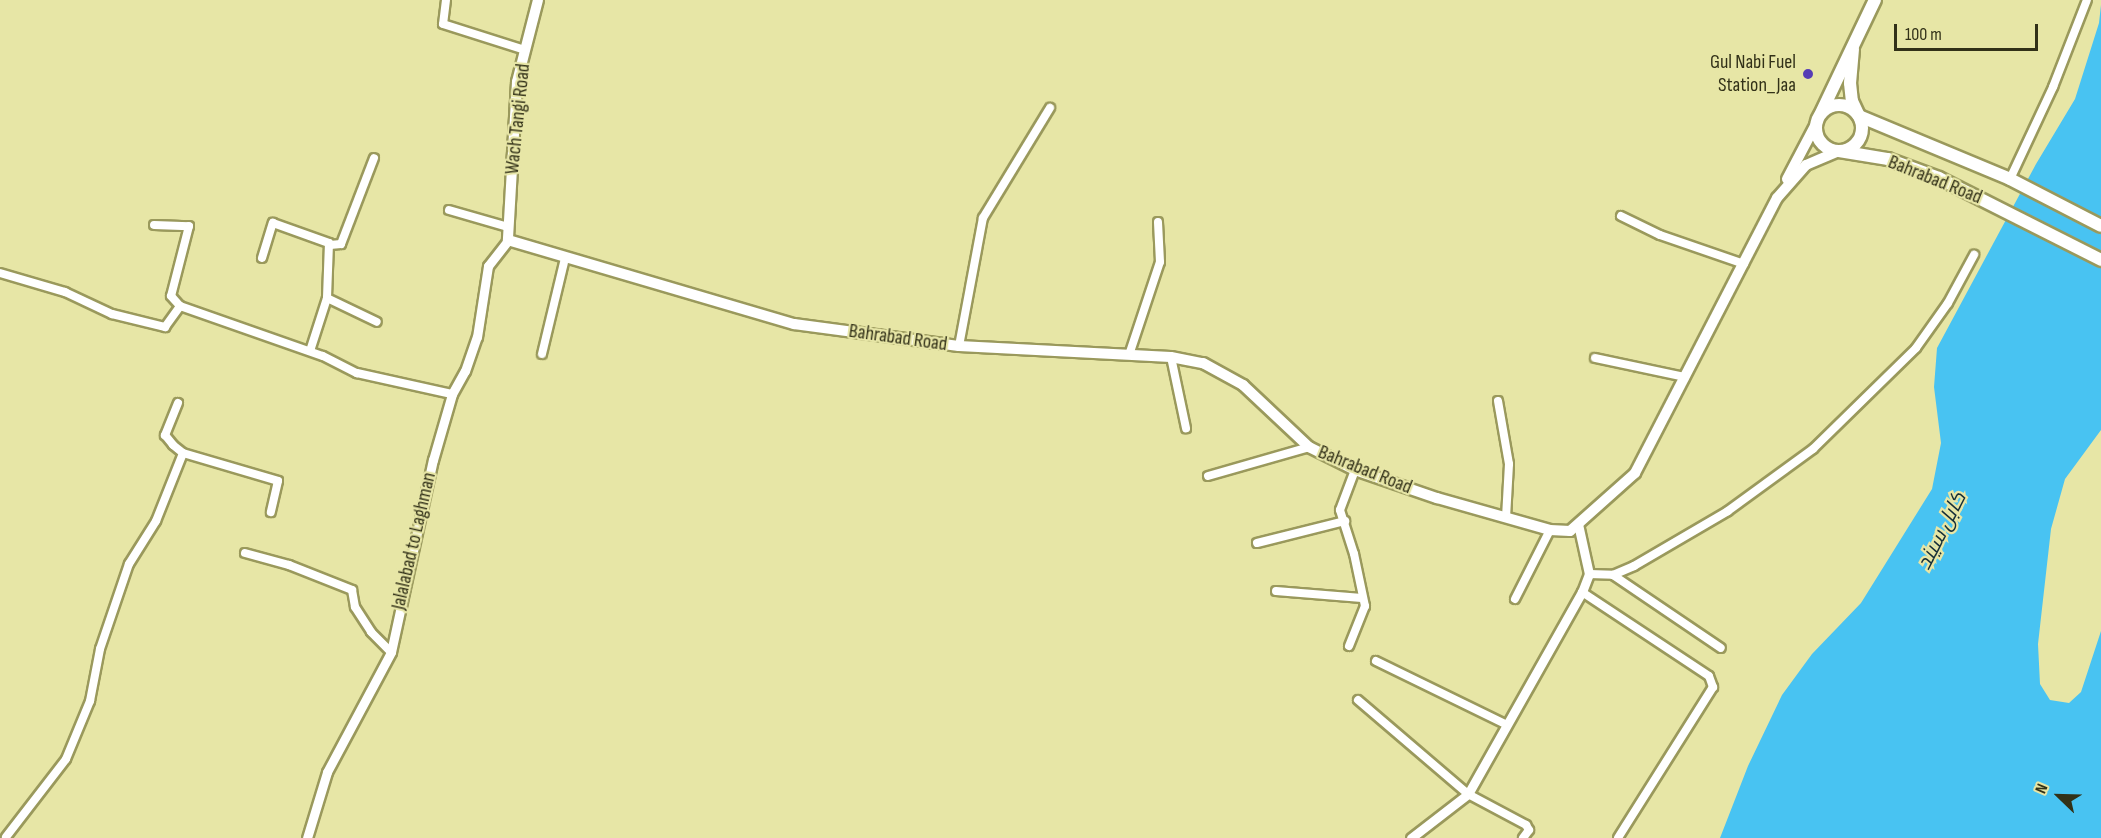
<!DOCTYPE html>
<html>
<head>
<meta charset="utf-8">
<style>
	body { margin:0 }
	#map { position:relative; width:2101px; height:838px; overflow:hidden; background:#e7e6a6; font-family:"Sofia Sans Condensed",Cairo,sans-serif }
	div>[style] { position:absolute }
	.water>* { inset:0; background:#48c3f2 }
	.roads { filter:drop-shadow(2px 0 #9a995c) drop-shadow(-2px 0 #9a995c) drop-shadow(0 2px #9a995c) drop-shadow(0 -2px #9a995c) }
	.minor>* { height:8px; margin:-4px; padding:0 4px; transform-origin:4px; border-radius:4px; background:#fff }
	.tertiary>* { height:9px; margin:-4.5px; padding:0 4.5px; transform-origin:4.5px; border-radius:4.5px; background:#fff }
	.secondary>* { height:10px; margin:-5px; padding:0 5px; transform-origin:5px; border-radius:5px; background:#fff }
	.primary>* { height:12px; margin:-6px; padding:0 6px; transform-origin:6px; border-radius:6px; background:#fff }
	.primary>.ring { margin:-6px; padding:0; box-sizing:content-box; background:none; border:12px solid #fff; border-radius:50% }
	.dots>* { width:16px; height:16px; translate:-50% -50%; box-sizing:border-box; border:3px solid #e7e6a6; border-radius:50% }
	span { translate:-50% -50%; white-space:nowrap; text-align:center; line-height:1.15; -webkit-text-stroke:4.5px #e7e6a6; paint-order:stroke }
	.poi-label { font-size:20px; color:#323118 }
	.right { translate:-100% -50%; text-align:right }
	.street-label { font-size:20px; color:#323118 }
	.water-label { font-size:21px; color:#142e39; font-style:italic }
	.north { position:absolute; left:2029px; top:766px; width:60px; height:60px; -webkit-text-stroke:4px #e7e6a6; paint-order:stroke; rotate:293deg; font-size:16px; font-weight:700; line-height:24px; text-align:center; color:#323118 }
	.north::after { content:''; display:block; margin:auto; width:21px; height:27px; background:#323118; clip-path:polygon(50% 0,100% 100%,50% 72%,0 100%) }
	.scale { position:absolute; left:1894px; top:24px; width:144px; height:27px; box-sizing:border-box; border:3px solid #323118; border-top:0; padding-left:8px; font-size:18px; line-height:21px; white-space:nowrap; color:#323118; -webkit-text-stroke:4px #e7e6a6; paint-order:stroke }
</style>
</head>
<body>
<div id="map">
	<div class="water">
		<i style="clip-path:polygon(2101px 5px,2101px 430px,2065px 479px,2051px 529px,2038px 644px,2040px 684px,2050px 700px,2069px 703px,2081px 692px,2101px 631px,2101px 838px,1720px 838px,1748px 766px,1782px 695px,1812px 654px,1861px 603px,1932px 489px,1941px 443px,1934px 387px,1937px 348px,2036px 164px,2075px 99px,2099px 23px)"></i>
	</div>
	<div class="roads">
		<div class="minor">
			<i style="left:446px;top:0;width:24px;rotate:97deg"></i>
			<i style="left:443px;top:24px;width:86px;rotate:17.6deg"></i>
			<i style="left:2010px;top:179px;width:102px;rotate:-64.9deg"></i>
			<i style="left:2053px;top:87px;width:93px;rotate:-68.7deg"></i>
			<i style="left:449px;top:210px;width:61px;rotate:16.1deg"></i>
			<i style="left:1621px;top:216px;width:43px;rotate:26deg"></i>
			<i style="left:1660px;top:235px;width:89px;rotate:19deg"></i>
			<i style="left:154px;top:225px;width:35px;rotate:2deg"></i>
			<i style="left:189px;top:226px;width:72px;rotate:104.4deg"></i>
			<i style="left:171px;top:296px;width:13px;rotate:48deg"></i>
			<i style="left:330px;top:245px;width:11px;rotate:-5deg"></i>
			<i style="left:341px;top:244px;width:92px;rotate:-69deg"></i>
			<i style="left:262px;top:258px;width:37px;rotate:-73deg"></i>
			<i style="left:273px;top:223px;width:59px;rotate:19.7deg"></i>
			<i style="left:329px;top:243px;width:55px;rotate:92.1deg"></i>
			<i style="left:0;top:273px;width:68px;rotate:16.3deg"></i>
			<i style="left:65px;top:292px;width:52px;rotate:25.1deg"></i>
			<i style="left:112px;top:314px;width:55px;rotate:13.8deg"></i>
			<i style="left:165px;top:327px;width:26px;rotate:-54deg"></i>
			<i style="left:180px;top:306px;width:151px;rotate:19.3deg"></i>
			<i style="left:323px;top:356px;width:38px;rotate:27deg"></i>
			<i style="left:357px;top:373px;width:97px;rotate:12.5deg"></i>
			<i style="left:959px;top:346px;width:130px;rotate:-79.4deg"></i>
			<i style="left:983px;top:218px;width:129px;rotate:-58.7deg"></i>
			<i style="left:310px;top:351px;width:56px;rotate:-72.2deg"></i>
			<i style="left:327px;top:298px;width:55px;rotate:25.6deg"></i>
			<i style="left:542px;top:354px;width:99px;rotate:-76.5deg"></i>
			<i style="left:1129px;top:355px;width:98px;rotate:-71.6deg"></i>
			<i style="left:1160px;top:262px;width:40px;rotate:-92.9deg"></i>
			<i style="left:1171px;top:357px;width:73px;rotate:78.1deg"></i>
			<i style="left:1595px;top:358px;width:92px;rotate:11.9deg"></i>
			<i style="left:1498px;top:401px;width:64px;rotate:80.1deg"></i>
			<i style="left:1509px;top:464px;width:53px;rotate:93.2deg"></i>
			<i style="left:178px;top:403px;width:35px;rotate:112deg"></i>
			<i style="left:165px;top:435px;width:13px;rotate:51deg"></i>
			<i style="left:173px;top:445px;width:13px;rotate:39deg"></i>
			<i style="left:183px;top:453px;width:99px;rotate:16.4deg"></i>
			<i style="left:278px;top:481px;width:32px;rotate:103deg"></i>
			<i style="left:1208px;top:476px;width:105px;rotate:-16deg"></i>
			<i style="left:1257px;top:543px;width:91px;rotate:-14deg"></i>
			<i style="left:245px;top:553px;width:46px;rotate:15.3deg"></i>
			<i style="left:289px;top:565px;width:68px;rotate:21.6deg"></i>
			<i style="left:352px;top:590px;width:17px;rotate:80deg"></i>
			<i style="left:355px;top:607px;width:30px;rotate:57deg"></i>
			<i style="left:371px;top:632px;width:28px;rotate:45deg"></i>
			<i style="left:1589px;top:574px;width:24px;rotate:2deg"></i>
			<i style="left:1613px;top:575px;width:23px;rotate:-23deg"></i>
			<i style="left:1634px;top:566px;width:109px;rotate:-30.3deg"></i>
			<i style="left:1728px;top:511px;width:105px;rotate:-36.1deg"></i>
			<i style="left:1813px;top:449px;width:144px;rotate:-44.4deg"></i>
			<i style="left:1916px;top:348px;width:55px;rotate:-54.6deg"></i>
			<i style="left:1948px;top:303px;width:55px;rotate:-61.6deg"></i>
			<i style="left:1613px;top:575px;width:130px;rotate:34.1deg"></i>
			<i style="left:1276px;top:591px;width:86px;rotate:4.7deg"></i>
			<i style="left:1582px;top:592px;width:152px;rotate:33.5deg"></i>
			<i style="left:1709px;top:676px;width:12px;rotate:70deg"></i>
			<i style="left:1713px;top:687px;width:178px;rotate:122.2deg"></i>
			<i style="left:1515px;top:599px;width:77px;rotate:-63.1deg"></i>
			<i style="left:1349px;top:646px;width:43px;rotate:-68.2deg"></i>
			<i style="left:1365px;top:606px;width:53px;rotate:-101.9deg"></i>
			<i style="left:1354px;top:554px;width:46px;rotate:-107.7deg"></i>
			<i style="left:1340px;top:510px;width:43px;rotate:-69.4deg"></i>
			<i style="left:1376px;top:661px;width:146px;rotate:26deg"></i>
			<i style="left:1358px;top:700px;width:145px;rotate:40.5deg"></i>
			<i style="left:1468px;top:794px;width:66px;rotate:28.1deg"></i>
			<i style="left:1526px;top:825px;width:6px;rotate:59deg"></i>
			<i style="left:1529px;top:830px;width:10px;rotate:127deg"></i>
			<i style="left:6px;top:837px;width:98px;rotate:-52.4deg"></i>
			<i style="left:66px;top:759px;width:63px;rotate:-67.5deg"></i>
			<i style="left:90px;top:701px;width:53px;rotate:-79.1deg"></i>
			<i style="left:100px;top:649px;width:90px;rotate:-71.2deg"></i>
			<i style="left:129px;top:564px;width:51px;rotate:-57.9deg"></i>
			<i style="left:156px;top:521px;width:73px;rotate:-68.3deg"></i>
		</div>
		<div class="tertiary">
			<i style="left:307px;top:838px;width:69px;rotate:-73.1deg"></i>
			<i style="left:327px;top:772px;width:136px;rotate:-61.9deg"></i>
			<i style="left:391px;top:652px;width:197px;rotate:-77.7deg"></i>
			<i style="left:433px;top:460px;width:69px;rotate:-73.9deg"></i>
			<i style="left:452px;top:394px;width:26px;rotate:-61deg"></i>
			<i style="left:465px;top:371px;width:36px;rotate:-71deg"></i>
			<i style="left:477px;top:337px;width:72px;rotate:-81.2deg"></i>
			<i style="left:488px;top:266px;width:33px;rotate:-52deg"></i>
			<i style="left:1411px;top:838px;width:72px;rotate:-37.7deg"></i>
			<i style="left:1468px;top:794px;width:232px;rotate:-60.6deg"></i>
			<i style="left:1582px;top:592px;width:19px;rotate:-69deg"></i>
			<i style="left:1589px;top:574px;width:51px;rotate:-102.4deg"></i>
		</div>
		<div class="secondary">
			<i style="left:538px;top:0;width:85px;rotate:104.4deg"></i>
			<i style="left:517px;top:82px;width:158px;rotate:93.3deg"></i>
			<i style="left:508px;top:240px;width:298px;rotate:16.4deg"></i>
			<i style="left:794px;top:324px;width:166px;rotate:7.6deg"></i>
			<i style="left:959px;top:346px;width:212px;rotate:3deg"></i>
			<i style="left:1171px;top:357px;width:33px;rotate:11deg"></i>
			<i style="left:1203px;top:363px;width:46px;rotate:28.8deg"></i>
			<i style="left:1243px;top:385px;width:91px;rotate:43.2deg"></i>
			<i style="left:1309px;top:447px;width:51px;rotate:26.6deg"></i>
			<i style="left:1355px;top:470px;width:87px;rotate:18.9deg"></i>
			<i style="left:1437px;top:498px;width:117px;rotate:15.8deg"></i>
			<i style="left:1550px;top:530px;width:20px;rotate:3deg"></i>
			<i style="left:1570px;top:531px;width:87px;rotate:-41.7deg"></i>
			<i style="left:1635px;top:473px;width:309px;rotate:-62.7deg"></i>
			<i style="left:1777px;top:198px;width:44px;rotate:-48.7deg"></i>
			<i style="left:1806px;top:165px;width:36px;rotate:-23deg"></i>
			<i style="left:1787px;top:179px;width:64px;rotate:-62.2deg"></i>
		</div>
		<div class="primary">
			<i style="left:1853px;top:49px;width:34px;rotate:95deg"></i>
			<i style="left:1850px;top:83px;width:18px;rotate:84deg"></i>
			<i style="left:1852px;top:101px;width:17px;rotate:65deg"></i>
			<i style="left:1859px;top:116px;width:164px;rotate:22.6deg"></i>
			<i style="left:2010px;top:179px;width:102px;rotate:27.3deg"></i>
			<i class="ring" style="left:1816px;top:105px;width:34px;height:34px"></i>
			<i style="left:1821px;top:113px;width:125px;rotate:-64.5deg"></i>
			<i style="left:1839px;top:151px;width:50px;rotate:9.3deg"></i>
			<i style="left:1888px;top:159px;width:54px;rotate:20.4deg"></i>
			<i style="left:1939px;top:178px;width:182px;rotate:26.8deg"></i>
		</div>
	</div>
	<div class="dots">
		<i style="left:1808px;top:74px;background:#573db5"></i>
	</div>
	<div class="poi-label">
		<span class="right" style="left:1796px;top:74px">Gul Nabi Fuel<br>Station_Jaa</span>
	</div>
	<div class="street-label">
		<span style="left:518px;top:119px;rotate:-84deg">Wach Tangi Road</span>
		<span style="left:1935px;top:180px;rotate:22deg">Bahrabad Road</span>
		<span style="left:898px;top:338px;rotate:8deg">Bahrabad Road</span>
		<span style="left:1365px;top:470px;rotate:22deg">Bahrabad Road</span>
		<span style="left:414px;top:541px;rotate:-77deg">Jalalabad to Laghman</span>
	</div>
	<div class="water-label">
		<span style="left:1942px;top:531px;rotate:-63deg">کابل سيند</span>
	</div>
	<div class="north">N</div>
	<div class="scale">100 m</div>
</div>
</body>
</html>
